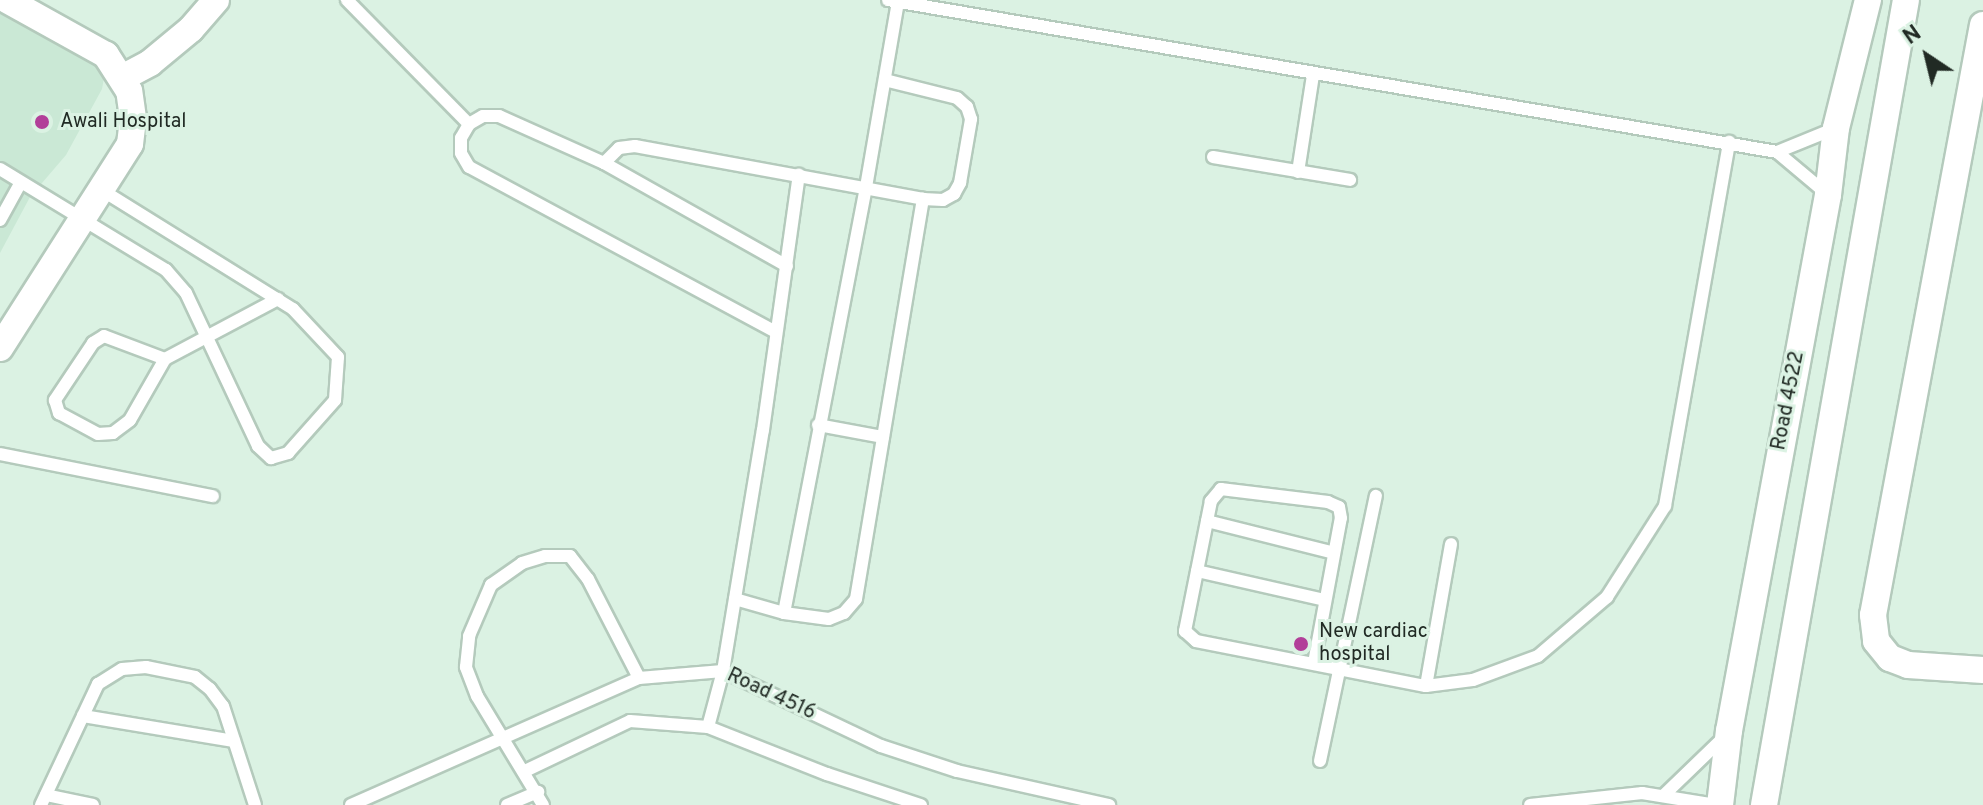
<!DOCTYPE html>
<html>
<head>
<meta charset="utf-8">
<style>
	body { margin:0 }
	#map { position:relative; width:1983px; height:805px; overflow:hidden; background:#dbf2e3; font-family:Overpass,sans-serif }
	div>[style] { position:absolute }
	.built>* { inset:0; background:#cae8d5 }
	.roads { filter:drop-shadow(2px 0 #b4cabc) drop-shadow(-2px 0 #b4cabc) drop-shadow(0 2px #b4cabc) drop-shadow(0 -2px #b4cabc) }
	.lane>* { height:12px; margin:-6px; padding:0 6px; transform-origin:6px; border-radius:6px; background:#fff }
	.street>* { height:26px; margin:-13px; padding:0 13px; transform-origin:13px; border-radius:13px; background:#fff }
	.dots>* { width:22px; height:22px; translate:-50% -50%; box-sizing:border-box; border:4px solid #dbf2e3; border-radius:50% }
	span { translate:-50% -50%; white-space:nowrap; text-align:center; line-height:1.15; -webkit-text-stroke:6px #dbf2e3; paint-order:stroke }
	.poi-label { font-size:20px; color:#212a24 }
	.left { translate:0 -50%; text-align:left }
	.street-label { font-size:20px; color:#212a24 }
	.north { position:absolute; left:1887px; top:16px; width:80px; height:80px; -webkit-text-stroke:6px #dbf2e3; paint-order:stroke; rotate:325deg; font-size:22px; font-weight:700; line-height:32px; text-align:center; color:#212a24 }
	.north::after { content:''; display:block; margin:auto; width:28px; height:36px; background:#212a24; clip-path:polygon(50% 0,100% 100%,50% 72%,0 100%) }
</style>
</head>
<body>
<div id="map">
	<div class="built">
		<i style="clip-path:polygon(0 2px,87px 56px,104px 78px,102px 89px,66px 155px,30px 197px,0 253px)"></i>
	</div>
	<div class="roads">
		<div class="lane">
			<i style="left:347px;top:0;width:174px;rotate:45.5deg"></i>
			<i style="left:888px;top:0;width:902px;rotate:9.7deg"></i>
			<i style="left:1777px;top:152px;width:64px;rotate:39.9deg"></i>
			<i style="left:1777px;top:152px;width:64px;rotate:-22.1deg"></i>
			<i style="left:1213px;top:157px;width:139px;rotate:9.5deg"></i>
			<i style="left:604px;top:163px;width:210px;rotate:29.4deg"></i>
			<i style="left:0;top:169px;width:194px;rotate:31.3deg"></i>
			<i style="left:166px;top:270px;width:30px;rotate:49deg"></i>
			<i style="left:186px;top:293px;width:169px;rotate:64.8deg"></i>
			<i style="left:258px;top:446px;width:18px;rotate:43deg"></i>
			<i style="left:271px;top:458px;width:18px;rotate:-16deg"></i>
			<i style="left:288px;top:453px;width:71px;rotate:-48.4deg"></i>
			<i style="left:335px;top:400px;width:43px;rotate:-86deg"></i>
			<i style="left:338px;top:357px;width:66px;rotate:-133.2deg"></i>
			<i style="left:293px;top:309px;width:227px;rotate:-148.1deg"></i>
			<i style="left:1298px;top:172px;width:98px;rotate:-81.2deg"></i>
			<i style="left:0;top:220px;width:43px;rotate:-61.1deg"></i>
			<i style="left:774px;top:331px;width:346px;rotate:-151.7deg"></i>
			<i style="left:469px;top:167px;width:16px;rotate:-120deg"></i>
			<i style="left:461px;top:153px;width:15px;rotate:-90deg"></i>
			<i style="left:461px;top:138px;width:16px;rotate:-60deg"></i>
			<i style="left:469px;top:124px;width:16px;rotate:-30deg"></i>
			<i style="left:483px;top:116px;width:16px"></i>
			<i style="left:499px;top:116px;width:115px;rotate:24.1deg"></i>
			<i style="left:604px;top:163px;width:21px;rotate:-45deg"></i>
			<i style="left:619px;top:148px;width:16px;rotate:-7deg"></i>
			<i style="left:635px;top:146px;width:293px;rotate:10.4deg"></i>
			<i style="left:923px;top:199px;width:20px;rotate:3deg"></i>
			<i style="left:943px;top:200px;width:13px;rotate:-29deg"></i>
			<i style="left:954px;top:194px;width:13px;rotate:-61deg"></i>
			<i style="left:960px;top:183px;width:65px;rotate:-80.2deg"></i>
			<i style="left:971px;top:119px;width:13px;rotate:-108deg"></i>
			<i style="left:967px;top:107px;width:13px;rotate:-138deg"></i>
			<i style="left:957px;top:98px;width:74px;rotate:-166deg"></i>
			<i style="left:165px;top:359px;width:65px;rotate:-159.3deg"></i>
			<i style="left:104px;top:336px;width:13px;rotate:148deg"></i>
			<i style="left:93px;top:343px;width:69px;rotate:123.7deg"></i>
			<i style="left:55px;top:400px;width:14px;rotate:73deg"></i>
			<i style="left:59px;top:413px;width:44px;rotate:28.3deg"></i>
			<i style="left:98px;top:434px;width:15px;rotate:-4deg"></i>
			<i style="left:113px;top:433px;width:21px;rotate:-37deg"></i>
			<i style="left:130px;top:420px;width:70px;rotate:-60.2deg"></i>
			<i style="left:165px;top:359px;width:128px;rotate:-28deg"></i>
			<i style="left:818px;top:425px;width:66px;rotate:10.5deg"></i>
			<i style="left:0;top:454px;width:217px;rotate:11.2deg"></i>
			<i style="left:1207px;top:521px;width:131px;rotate:14.1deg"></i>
			<i style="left:1197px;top:571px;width:131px;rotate:12.8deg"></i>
			<i style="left:735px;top:599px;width:51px;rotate:15.9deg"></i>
			<i style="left:784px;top:613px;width:45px;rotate:7.6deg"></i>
			<i style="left:829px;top:619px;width:16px;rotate:-22deg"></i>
			<i style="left:844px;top:613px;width:18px;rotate:-49deg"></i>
			<i style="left:856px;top:599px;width:406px;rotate:-80.5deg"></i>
			<i style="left:784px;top:613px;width:434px;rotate:-79.1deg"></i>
			<i style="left:866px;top:187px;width:188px;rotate:-80.2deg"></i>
			<i style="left:1314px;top:663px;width:147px;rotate:-79.5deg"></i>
			<i style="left:1341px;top:518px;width:11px;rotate:-100deg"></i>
			<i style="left:1339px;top:507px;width:12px;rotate:-156deg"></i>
			<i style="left:1328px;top:502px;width:108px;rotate:-173.1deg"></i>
			<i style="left:1221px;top:489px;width:16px;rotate:130deg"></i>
			<i style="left:1211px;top:501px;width:133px;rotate:101.3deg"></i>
			<i style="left:1185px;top:631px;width:15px;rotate:42deg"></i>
			<i style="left:1196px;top:641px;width:234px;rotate:11.1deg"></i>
			<i style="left:1426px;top:686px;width:47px;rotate:-7.3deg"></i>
			<i style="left:1473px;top:680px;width:69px;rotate:-20.3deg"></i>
			<i style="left:1538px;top:656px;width:91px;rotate:-40.5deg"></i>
			<i style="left:1607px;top:597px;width:108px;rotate:-57.5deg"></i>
			<i style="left:1665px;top:506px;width:370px;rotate:-80deg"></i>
			<i style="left:1426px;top:686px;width:144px;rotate:-80deg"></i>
			<i style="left:83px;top:716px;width:153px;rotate:9.4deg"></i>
			<i style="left:708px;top:727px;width:58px;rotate:-75deg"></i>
			<i style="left:723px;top:671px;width:244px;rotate:-80.6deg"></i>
			<i style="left:763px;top:430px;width:258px;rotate:-82deg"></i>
			<i style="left:1320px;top:761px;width:271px;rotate:-78.1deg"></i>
			<i style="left:525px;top:771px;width:116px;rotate:-25.5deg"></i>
			<i style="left:630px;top:721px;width:78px;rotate:4.4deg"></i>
			<i style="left:708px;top:727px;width:128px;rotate:21.6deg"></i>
			<i style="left:827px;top:774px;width:99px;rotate:18.3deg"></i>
			<i style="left:46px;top:795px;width:48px;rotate:12deg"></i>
			<i style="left:1664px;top:795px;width:85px;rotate:-44deg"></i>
			<i style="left:41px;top:805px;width:134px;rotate:-64.8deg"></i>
			<i style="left:98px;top:684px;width:28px;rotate:-32deg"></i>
			<i style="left:122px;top:669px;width:24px;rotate:-5deg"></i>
			<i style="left:146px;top:667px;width:50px;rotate:11.5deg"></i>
			<i style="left:195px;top:677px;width:19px;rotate:39deg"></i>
			<i style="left:210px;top:689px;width:21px;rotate:53deg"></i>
			<i style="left:223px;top:706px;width:104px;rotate:72.1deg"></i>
			<i style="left:351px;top:805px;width:315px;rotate:-23.8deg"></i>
			<i style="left:639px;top:678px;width:84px;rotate:-4.8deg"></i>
			<i style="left:723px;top:671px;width:175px;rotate:25.4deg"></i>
			<i style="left:881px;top:746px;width:80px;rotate:18.2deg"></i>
			<i style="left:957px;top:771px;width:156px;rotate:12.6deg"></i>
			<i style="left:507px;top:805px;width:34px;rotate:-23deg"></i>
			<i style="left:543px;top:805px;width:127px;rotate:-121.2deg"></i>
			<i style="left:477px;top:696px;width:31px;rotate:-111deg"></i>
			<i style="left:466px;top:667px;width:31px;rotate:-84deg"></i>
			<i style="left:469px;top:636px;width:56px;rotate:-66.7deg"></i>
			<i style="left:491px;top:585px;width:38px;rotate:-35deg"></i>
			<i style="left:522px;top:563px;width:24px;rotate:-17deg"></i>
			<i style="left:545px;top:556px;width:25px"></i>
			<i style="left:570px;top:556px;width:29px;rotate:52deg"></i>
			<i style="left:588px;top:579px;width:111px;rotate:62.7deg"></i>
			<i style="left:1530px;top:805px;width:113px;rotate:-6.1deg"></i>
			<i style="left:1642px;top:793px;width:75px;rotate:9.2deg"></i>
		</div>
		<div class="street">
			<i style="left:1983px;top:25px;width:600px;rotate:100.56deg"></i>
			<i style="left:1873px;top:615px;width:26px;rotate:83deg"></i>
			<i style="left:1876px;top:641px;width:22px;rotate:51deg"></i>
			<i style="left:1890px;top:658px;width:19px;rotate:21deg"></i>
			<i style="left:1908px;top:665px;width:75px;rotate:3.8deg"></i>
			<i style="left:122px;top:78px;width:32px;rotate:-28deg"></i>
			<i style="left:150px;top:63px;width:53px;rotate:-39.7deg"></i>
			<i style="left:191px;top:29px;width:38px;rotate:-49deg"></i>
			<i style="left:0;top:348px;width:242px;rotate:-57.5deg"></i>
			<i style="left:130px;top:144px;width:26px;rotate:-83deg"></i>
			<i style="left:133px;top:118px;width:27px;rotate:-98deg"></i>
			<i style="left:129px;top:91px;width:43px;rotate:-122.6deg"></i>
			<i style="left:106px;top:55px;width:113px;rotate:-150.9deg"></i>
			<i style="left:1720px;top:805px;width:75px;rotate:-83.1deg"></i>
			<i style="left:1729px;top:731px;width:545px;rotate:-79.54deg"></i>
			<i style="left:1828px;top:195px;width:67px;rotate:-83.2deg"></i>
			<i style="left:1836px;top:128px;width:132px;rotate:-76deg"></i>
			<i style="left:1764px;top:805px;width:817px;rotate:-80deg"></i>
		</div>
	</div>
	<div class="dots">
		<i style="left:42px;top:122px;background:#b23f99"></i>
		<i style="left:1301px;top:644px;background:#b23f99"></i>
	</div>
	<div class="poi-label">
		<span class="left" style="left:60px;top:122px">Awali Hospital</span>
		<span class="left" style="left:1319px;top:644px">New cardiac<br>hospital</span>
	</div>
	<div class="street-label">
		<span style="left:1789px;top:401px;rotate:-79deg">Road 4522</span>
		<span style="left:771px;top:695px;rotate:25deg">Road 4516</span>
	</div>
	<div class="north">N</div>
</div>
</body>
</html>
